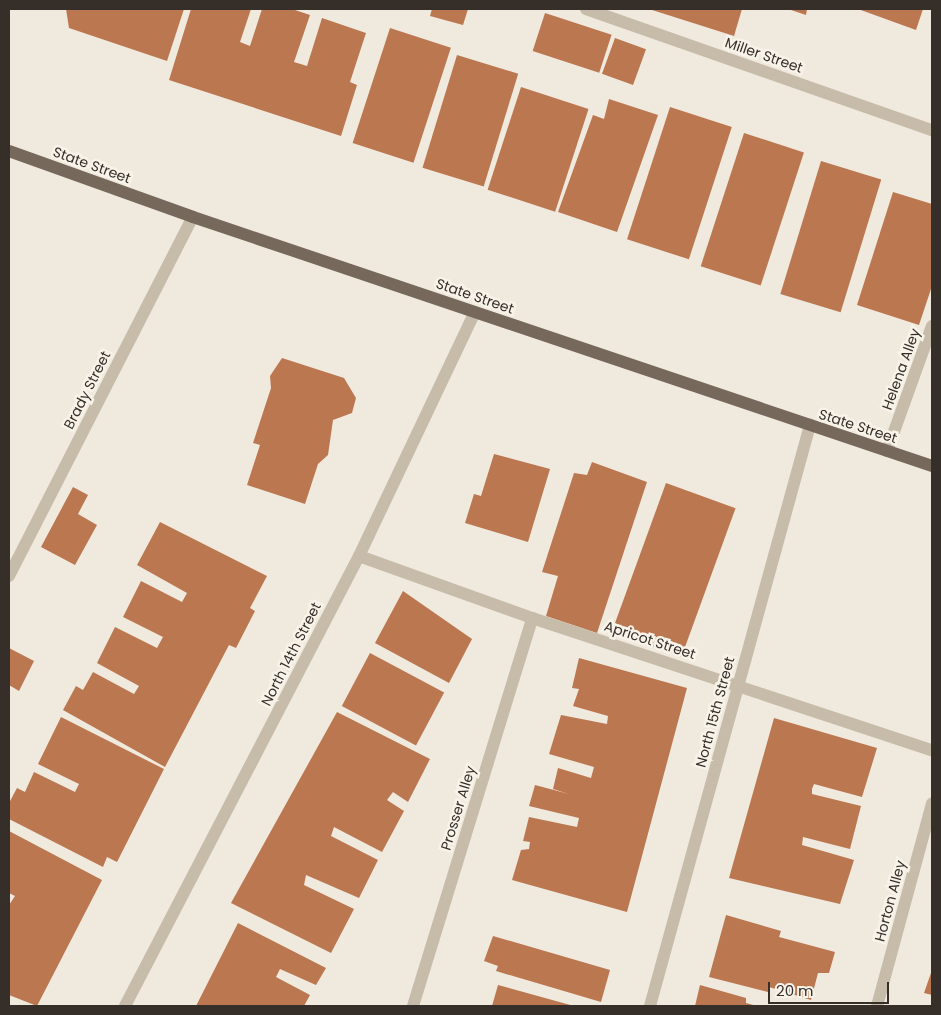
<!DOCTYPE html>
<html>
<head>
<meta charset="utf-8">
<style>
	body { margin:0 }
	#map { position:relative; width:941px; height:1015px; overflow:hidden; background:#f0e9dd; font-family:Poppins,sans-serif }
	div>[style] { position:absolute }
	.building>* { inset:0; background:#bb7750; transform-origin:0 0 }
	.minor>* { height:12px; margin:-6px; padding:0 6px; transform-origin:6px; border-radius:6px; background:#c7bbaa }
	.major>* { height:12px; margin:-6px; padding:0 6px; transform-origin:6px; border-radius:6px; background:#76685b }
	span { translate:-50% -50%; white-space:nowrap; text-align:center; line-height:1.15; -webkit-text-stroke:5px #f8f3e9; paint-order:stroke }
	.street-label { font-size:14px; color:#352e29 }
	.frame { position:absolute; inset:0; border:10px solid #352e29; pointer-events:none }
	.scale { position:absolute; left:768px; top:982px; width:121px; height:22px; box-sizing:border-box; border:2px solid #352e29; border-top:0; padding-left:6px; font-size:15px; line-height:18px; white-space:nowrap; color:#352e29; -webkit-text-stroke:4px #f8f3e9; paint-order:stroke }
</style>
</head>
<body>
<div id="map">
	<div class="building">
		<i style="clip-path:polygon(66px 9px,184px 9px,167px 61px,69px 28px)"></i>
		<i style="clip-path:polygon(191px 9px,251px 9px,240px 42px,250px 46px,262px 9px,292px 9px,310px 15px,294px 62px,307px 66px,322px 18px,366px 33px,350px 82px,357px 85px,341px 136px,169px 80px)"></i>
		<i style="clip-path:polygon(432px 9px,468px 9px,463px 25px,430px 16px)"></i>
		<i style="clip-path:polygon(649px 9px,742px 9px,734px 36px)"></i>
		<i style="clip-path:polygon(788px 9px,807px 9px,806px 15px)"></i>
		<i style="clip-path:polygon(858px 9px,923px 9px,916px 30px)"></i>
		<i style="left:545px;top:13px;width:70px;height:40px;rotate:18deg"></i>
		<i style="left:390px;top:28px;width:64px;height:121px;rotate:18deg"></i>
		<i style="left:615px;top:38px;width:33px;height:38px;rotate:20deg"></i>
		<i style="left:457px;top:55px;width:64px;height:118px;rotate:17deg"></i>
		<i style="left:521px;top:87px;width:71px;height:108px;rotate:18deg"></i>
		<i style="clip-path:polygon(609px 99px,658px 115px,617px 232px,558px 212px,593px 115px,604px 119px)"></i>
		<i style="left:670px;top:107px;width:65px;height:139px;rotate:18deg"></i>
		<i style="left:744px;top:133px;width:63px;height:140px;rotate:18deg"></i>
		<i style="left:821px;top:161px;width:63px;height:139px;rotate:17deg"></i>
		<i style="clip-path:polygon(893px 192px,932px 204px,932px 286px,919px 325px,857px 305px)"></i>
		<i style="clip-path:polygon(282px 358px,344px 378px,356px 398px,352px 413px,333px 420px,328px 455px,318px 464px,305px 504px,247px 485px,260px 445px,253px 443px,271px 388px,270px 376px)"></i>
		<i style="clip-path:polygon(494px 454px,550px 469px,528px 542px,465px 523px,474px 494px,481px 496px)"></i>
		<i style="clip-path:polygon(592px 462px,647px 482px,597px 633px,546px 616px,558px 576px,542px 572px,574px 473px,587px 475px)"></i>
		<i style="left:666px;top:483px;width:74px;height:158px;rotate:20deg"></i>
		<i style="clip-path:polygon(73px 487px,88px 495px,78px 514px,97px 525px,75px 565px,41px 547px)"></i>
		<i style="clip-path:polygon(160px 522px,267px 576px,250px 608px,255px 611px,236px 648px,229px 645px,165px 767px,63px 710px,76px 686px,83px 690px,93px 672px,134px 694px,139px 686px,97px 663px,115px 627px,157px 648px,163px 637px,123px 617px,141px 581px,182px 602px,187px 593px,137px 565px)"></i>
		<i style="clip-path:polygon(403px 591px,472px 639px,449px 683px,375px 643px)"></i>
		<i style="clip-path:polygon(9px 648px,34px 661px,19px 691px,9px 685px)"></i>
		<i style="left:370px;top:653px;width:84px;height:60px;rotate:28deg"></i>
		<i style="clip-path:polygon(579px 658px,687px 688px,627px 912px,512px 880px,521px 850px,529px 849px,530px 842px,523px 841px,529px 817px,577px 827px,579px 818px,529px 806px,535px 785px,569px 794px,553px 789px,558px 768px,591px 778px,594px 767px,549px 754px,561px 715px,607px 724px,608px 716px,573px 706px,579px 689px,572px 688px)"></i>
		<i style="clip-path:polygon(337px 712px,430px 759px,408px 802px,393px 792px,387px 800px,404px 811px,382px 852px,334px 827px,331px 836px,378px 860px,359px 898px,306px 875px,304px 885px,354px 909px,331px 953px,231px 903px)"></i>
		<i style="clip-path:polygon(61px 717px,164px 769px,117px 862px,107px 857px,103px 867px,9px 819px,9px 803px,17px 788px,25px 792px,34px 772px,75px 792px,79px 784px,38px 764px)"></i>
		<i style="clip-path:polygon(774px 718px,877px 748px,862px 797px,814px 784px,812px 789px,812px 794px,861px 806px,850px 849px,803px 837px,802px 845px,854px 860px,840px 904px,729px 878px)"></i>
		<i style="clip-path:polygon(9px 831px,102px 880px,37px 1006px,9px 995px,9px 905px,15px 896px,9px 893px)"></i>
		<i style="clip-path:polygon(726px 915px,781px 931px,779px 937px,835px 952px,829px 973px,818px 973px,811px 1000px,769px 987px,768px 992px,709px 977px)"></i>
		<i style="clip-path:polygon(238px 923px,326px 968px,316px 985px,280px 969px,276px 977px,310px 995px,304px 1006px,196px 1006px)"></i>
		<i style="clip-path:polygon(493px 936px,610px 970px,601px 1002px,496px 971px,498px 966px,484px 961px)"></i>
		<i style="clip-path:polygon(932px 970px,932px 995px,924px 993px)"></i>
		<i style="clip-path:polygon(498px 985px,574px 1006px,492px 1006px)"></i>
		<i style="clip-path:polygon(700px 985px,746px 998px,746px 1003px,757px 1006px,695px 1006px)"></i>
	</div>
	<div class="minor">
		<i style="left:586px;top:9px;width:367px;rotate:19.3deg"></i>
		<i style="left:887px;top:451px;width:133px;rotate:-70.2deg"></i>
		<i style="left:359px;top:556px;width:184px;rotate:19.7deg"></i>
		<i style="left:532px;top:618px;width:421px;rotate:18.3deg"></i>
		<i style="left:9px;top:576px;width:403px;rotate:-62.9deg"></i>
		<i style="left:125px;top:1006px;width:507px;rotate:-62.53deg"></i>
		<i style="left:359px;top:556px;width:270px;rotate:-64.6deg"></i>
		<i style="left:413px;top:1006px;width:406px;rotate:-72.9deg"></i>
		<i style="left:650px;top:1006px;width:603px;rotate:-74.6deg"></i>
		<i style="left:877px;top:1006px;width:210px;rotate:-74.8deg"></i>
	</div>
	<div class="major">
		<i style="left:9px;top:151px;width:195px;rotate:19.7deg"></i>
		<i style="left:193px;top:217px;width:780px;rotate:18.62deg"></i>
	</div>
	<div class="street-label">
		<span style="left:764px;top:55px;rotate:19deg">Miller Street</span>
		<span style="left:92px;top:165px;rotate:20deg">State Street</span>
		<span style="left:475px;top:296px;rotate:19deg">State Street</span>
		<span style="left:901px;top:369px;rotate:-70deg">Helena Alley</span>
		<span style="left:87px;top:390px;rotate:-63deg">Brady Street</span>
		<span style="left:858px;top:426px;rotate:18deg">State Street</span>
		<span style="left:650px;top:640px;rotate:18deg">Apricot Street</span>
		<span style="left:291px;top:654px;rotate:-63deg">North 14th Street</span>
		<span style="left:715px;top:712px;rotate:-75deg">North 15th Street</span>
		<span style="left:458px;top:808px;rotate:-73deg">Prosser Alley</span>
		<span style="left:890px;top:901px;rotate:-75deg">Horton Alley</span>
	</div>
	<div class="frame"></div>
	<div class="scale">20 m</div>
</div>
</body>
</html>
